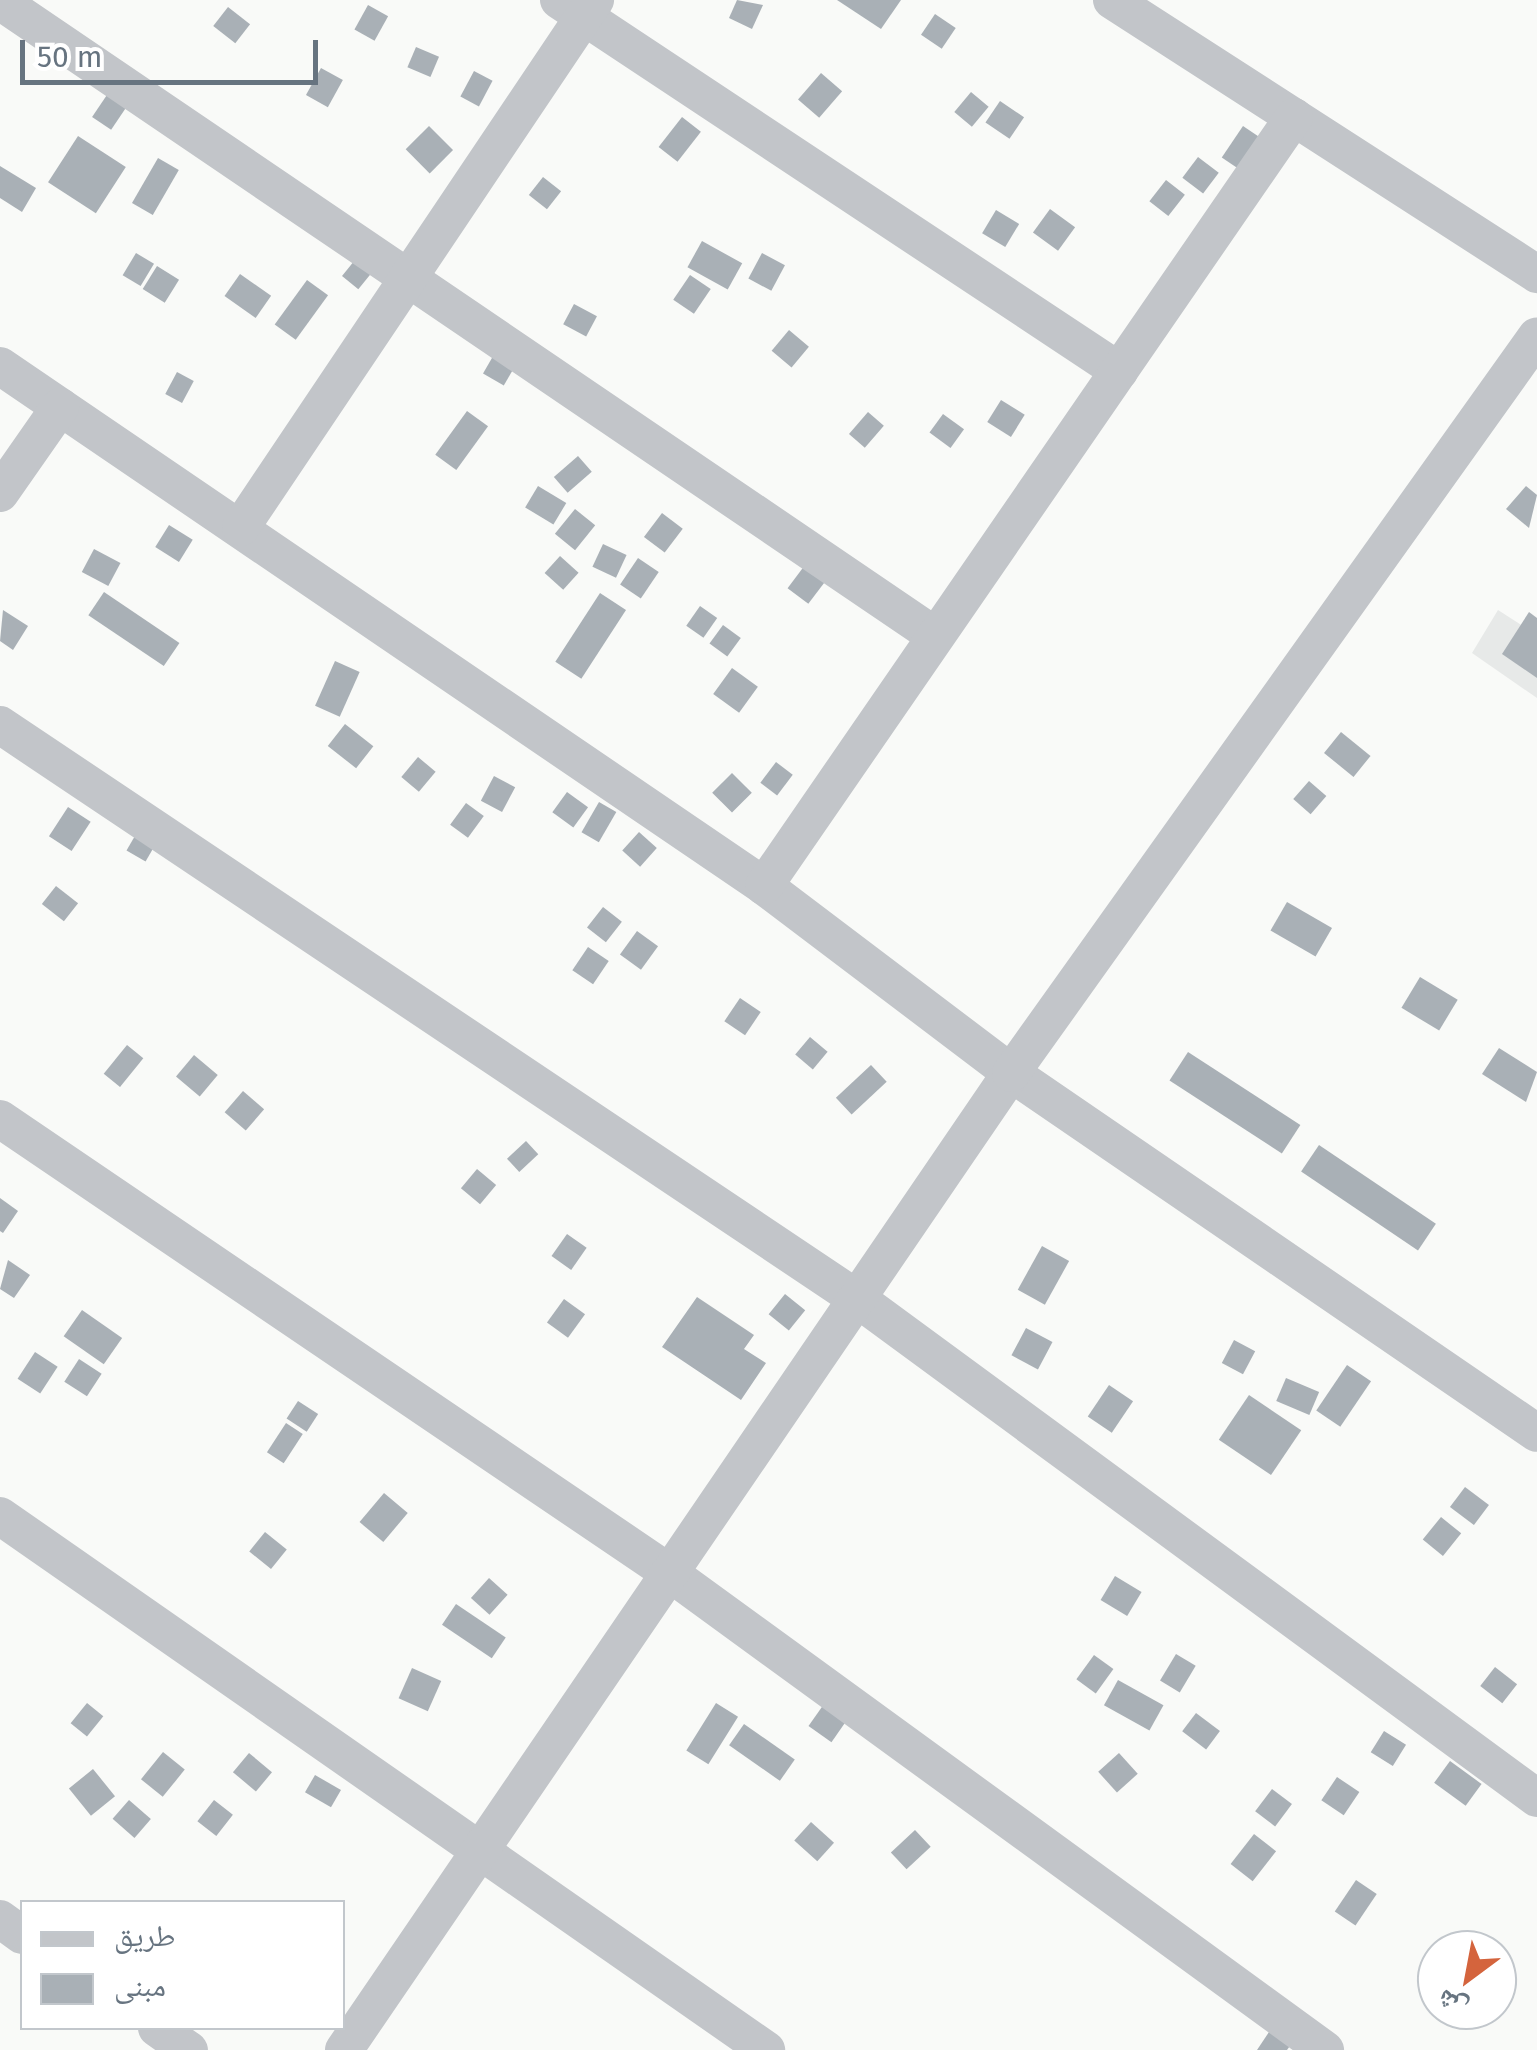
<!DOCTYPE html>
<html>
<head>
<meta charset="utf-8">
<style>
	body { margin:0 }
	#map { position:relative; width:1537px; height:2050px; overflow:hidden; background:#f9faf8; font-family:"Fira Sans","Noto Naskh Arabic",sans-serif }
	div>[style] { position:absolute }
	.built>* { inset:0; background:#e7e9e8 }
	.building>* { inset:0; background:#a9b0b6; transform-origin:0 0 }
	.minor>* { height:38px; margin:-19px; padding:0 19px; transform-origin:19px; border-radius:19px; background:#c2c5c9 }
	span { translate:-50% -50%; white-space:nowrap; text-align:center; line-height:1.15; -webkit-text-stroke:10px #fff; paint-order:stroke }
	.legend { position:absolute; left:20px; top:1900px; width:325px; height:130px; box-sizing:border-box; background:#fff; border:2px solid #c2c7cc; margin:0; padding:12px 18px; list-style:none; font-size:30px; color:#677480 }
	.legend li { display:flex; align-items:center; gap:20px; height:50px }
	.legend b { width:50px; border:2px solid #c2c7cc }
	.north { position:absolute; left:1417px; top:1930px; width:100px; height:100px; box-sizing:border-box; background:#fff; border:2px solid #c2c7cc; border-radius:50%; rotate:212deg; font-size:28px; font-weight:700; line-height:40px; text-align:center; color:#677480 }
	.north::after { content:''; display:block; margin:auto; width:35px; height:45px; background:#d4643d; clip-path:polygon(50% 0,100% 100%,50% 72%,0 100%) }
	.scale { position:absolute; left:20px; top:40px; width:298px; height:45px; box-sizing:border-box; border:5px solid #677480; border-top:0; padding-left:12px; font-size:30px; line-height:35px; white-space:nowrap; color:#677480; -webkit-text-stroke:8px #fff; paint-order:stroke }
</style>
</head>
<body>
<div id="map">
	<div class="built">
		<i style="clip-path:polygon(1498px 610px,1537px 635px,1537px 698px,1472px 653px)"></i>
	</div>
	<div class="building">
		<i style="clip-path:polygon(737px 0,763px 5px,752px 29px,729px 18px)"></i>
		<i style="clip-path:polygon(837px 0,901px 0,881px 29px)"></i>
		<i style="left:368px;top:5px;width:23px;height:28px;rotate:29deg"></i>
		<i style="left:228px;top:7px;width:28px;height:24px;rotate:38deg"></i>
		<i style="left:935px;top:14px;width:25px;height:25px;rotate:34deg"></i>
		<i style="left:416px;top:47px;width:25px;height:22px;rotate:23deg"></i>
		<i style="left:321px;top:68px;width:25px;height:31px;rotate:29deg"></i>
		<i style="left:474px;top:71px;width:21px;height:29px;rotate:28deg"></i>
		<i style="left:821px;top:73px;width:28px;height:35px;rotate:41deg"></i>
		<i style="left:115px;top:83px;width:23px;height:41px;rotate:34deg"></i>
		<i style="left:971px;top:92px;width:23px;height:26px;rotate:40deg"></i>
		<i style="left:1000px;top:101px;width:29px;height:26px;rotate:34deg"></i>
		<i style="left:682px;top:117px;width:24px;height:38px;rotate:38deg"></i>
		<i style="left:429px;top:126px;width:34px;height:33px;rotate:45deg"></i>
		<i style="left:1243px;top:126px;width:30px;height:38px;rotate:34deg"></i>
		<i style="left:78px;top:136px;width:57px;height:55px;rotate:33deg"></i>
		<i style="left:1198px;top:157px;width:26px;height:26px;rotate:37deg"></i>
		<i style="left:158px;top:158px;width:24px;height:52px;rotate:30deg"></i>
		<i style="clip-path:polygon(0 166px,36px 188px,22px 212px,0 198px)"></i>
		<i style="left:543px;top:177px;width:23px;height:23px;rotate:38deg"></i>
		<i style="left:1166px;top:180px;width:24px;height:27px;rotate:38deg"></i>
		<i style="left:1050px;top:209px;width:31px;height:29px;rotate:36deg"></i>
		<i style="left:996px;top:210px;width:27px;height:27px;rotate:31deg"></i>
		<i style="left:702px;top:241px;width:46px;height:30px;rotate:29deg"></i>
		<i style="left:136px;top:253px;width:21px;height:26px;rotate:31deg"></i>
		<i style="left:762px;top:253px;width:26px;height:29px;rotate:28deg"></i>
		<i style="left:359px;top:255px;width:21px;height:27px;rotate:39deg"></i>
		<i style="left:157px;top:266px;width:26px;height:27px;rotate:32deg"></i>
		<i style="left:240px;top:274px;width:38px;height:27px;rotate:35deg"></i>
		<i style="left:690px;top:275px;width:25px;height:30px;rotate:34deg"></i>
		<i style="left:307px;top:280px;width:26px;height:55px;rotate:36deg"></i>
		<i style="left:574px;top:304px;width:26px;height:23px;rotate:28deg"></i>
		<i style="left:789px;top:330px;width:26px;height:27px;rotate:40deg"></i>
		<i style="left:496px;top:351px;width:24px;height:26px;rotate:30deg"></i>
		<i style="left:177px;top:372px;width:19px;height:25px;rotate:28deg"></i>
		<i style="left:1001px;top:400px;width:28px;height:26px;rotate:32deg"></i>
		<i style="left:467px;top:411px;width:26px;height:54px;rotate:36deg"></i>
		<i style="left:868px;top:412px;width:21px;height:29px;rotate:41deg"></i>
		<i style="left:943px;top:414px;width:26px;height:23px;rotate:36deg"></i>
		<i style="left:578px;top:456px;width:21px;height:32px;rotate:49deg"></i>
		<i style="left:538px;top:486px;width:33px;height:25px;rotate:31deg"></i>
		<i style="clip-path:polygon(1526px 486px,1537px 495px,1529px 528px,1506px 509px)"></i>
		<i style="left:575px;top:509px;width:26px;height:32px;rotate:39deg"></i>
		<i style="left:662px;top:513px;width:26px;height:30px;rotate:37deg"></i>
		<i style="left:169px;top:525px;width:28px;height:26px;rotate:32deg"></i>
		<i style="left:603px;top:544px;width:26px;height:25px;rotate:25deg"></i>
		<i style="left:94px;top:549px;width:30px;height:26px;rotate:28deg"></i>
		<i style="left:560px;top:556px;width:25px;height:23px;rotate:42deg"></i>
		<i style="left:638px;top:558px;width:25px;height:32px;rotate:34deg"></i>
		<i style="left:805px;top:565px;width:26px;height:29px;rotate:37deg"></i>
		<i style="left:104px;top:592px;width:91px;height:28px;rotate:34deg"></i>
		<i style="left:600px;top:593px;width:31px;height:82px;rotate:33deg"></i>
		<i style="left:700px;top:606px;width:21px;height:24px;rotate:35deg"></i>
		<i style="clip-path:polygon(3px 610px,28px 626px,13px 650px,0 641px)"></i>
		<i style="clip-path:polygon(1529px 612px,1537px 618px,1537px 678px,1502px 654px)"></i>
		<i style="left:723px;top:625px;width:22px;height:23px;rotate:36deg"></i>
		<i style="left:335px;top:661px;width:27px;height:49px;rotate:24deg"></i>
		<i style="left:732px;top:668px;width:32px;height:32px;rotate:36deg"></i>
		<i style="left:345px;top:724px;width:36px;height:28px;rotate:38deg"></i>
		<i style="left:1341px;top:732px;width:38px;height:27px;rotate:39deg"></i>
		<i style="left:418px;top:757px;width:23px;height:26px;rotate:40deg"></i>
		<i style="left:776px;top:762px;width:21px;height:26px;rotate:37deg"></i>
		<i style="left:732px;top:773px;width:28px;height:28px;rotate:45deg"></i>
		<i style="left:494px;top:776px;width:24px;height:28px;rotate:28deg"></i>
		<i style="left:1309px;top:781px;width:23px;height:24px;rotate:41deg"></i>
		<i style="left:567px;top:792px;width:26px;height:25px;rotate:36deg"></i>
		<i style="left:599px;top:802px;width:20px;height:35px;rotate:30deg"></i>
		<i style="left:466px;top:803px;width:22px;height:27px;rotate:36deg"></i>
		<i style="left:68px;top:807px;width:27px;height:35px;rotate:33deg"></i>
		<i style="left:143px;top:822px;width:22px;height:33px;rotate:30deg"></i>
		<i style="left:639px;top:832px;width:24px;height:25px;rotate:42deg"></i>
		<i style="left:56px;top:886px;width:28px;height:23px;rotate:38deg"></i>
		<i style="left:1287px;top:902px;width:52px;height:33px;rotate:30deg"></i>
		<i style="left:603px;top:907px;width:24px;height:26px;rotate:38deg"></i>
		<i style="left:637px;top:931px;width:26px;height:29px;rotate:36deg"></i>
		<i style="left:588px;top:947px;width:25px;height:28px;rotate:34deg"></i>
		<i style="left:1420px;top:977px;width:44px;height:36px;rotate:31deg"></i>
		<i style="left:740px;top:998px;width:25px;height:28px;rotate:34deg"></i>
		<i style="left:810px;top:1037px;width:23px;height:23px;rotate:40deg"></i>
		<i style="left:127px;top:1045px;width:21px;height:37px;rotate:39deg"></i>
		<i style="clip-path:polygon(1499px 1048px,1537px 1072px,1526px 1102px,1482px 1074px)"></i>
		<i style="left:1188px;top:1052px;width:134px;height:34px;rotate:33deg"></i>
		<i style="left:194px;top:1055px;width:31px;height:28px;rotate:40deg"></i>
		<i style="left:871px;top:1065px;width:23px;height:48px;rotate:47deg"></i>
		<i style="left:243px;top:1091px;width:28px;height:28px;rotate:41deg"></i>
		<i style="left:526px;top:1141px;width:18px;height:26px;rotate:47deg"></i>
		<i style="left:1319px;top:1145px;width:141px;height:32px;rotate:34deg"></i>
		<i style="left:477px;top:1169px;width:25px;height:25px;rotate:40deg"></i>
		<i style="clip-path:polygon(0 1198px,18px 1211px,3px 1233px,0 1231px)"></i>
		<i style="left:567px;top:1234px;width:24px;height:27px;rotate:35deg"></i>
		<i style="left:1042px;top:1246px;width:31px;height:50px;rotate:29deg"></i>
		<i style="clip-path:polygon(8px 1260px,30px 1275px,14px 1298px,0 1289px)"></i>
		<i style="left:785px;top:1294px;width:26px;height:26px;rotate:39deg"></i>
		<i style="clip-path:polygon(697px 1297px,754px 1335px,744px 1349px,766px 1363px,741px 1400px,662px 1347px)"></i>
		<i style="left:564px;top:1299px;width:26px;height:29px;rotate:36deg"></i>
		<i style="left:82px;top:1310px;width:49px;height:32px;rotate:35deg"></i>
		<i style="left:1026px;top:1328px;width:30px;height:31px;rotate:28deg"></i>
		<i style="left:1234px;top:1340px;width:24px;height:26px;rotate:28deg"></i>
		<i style="left:35px;top:1352px;width:27px;height:32px;rotate:33deg"></i>
		<i style="left:79px;top:1359px;width:27px;height:27px;rotate:33deg"></i>
		<i style="left:1347px;top:1365px;width:29px;height:55px;rotate:34deg"></i>
		<i style="left:1286px;top:1378px;width:36px;height:25px;rotate:23deg"></i>
		<i style="left:1109px;top:1385px;width:29px;height:38px;rotate:34deg"></i>
		<i style="left:1249px;top:1395px;width:63px;height:54px;rotate:34deg"></i>
		<i style="left:298px;top:1401px;width:24px;height:21px;rotate:33deg"></i>
		<i style="left:286px;top:1423px;width:20px;height:35px;rotate:33deg"></i>
		<i style="left:1465px;top:1487px;width:30px;height:25px;rotate:37deg"></i>
		<i style="left:384px;top:1493px;width:31px;height:38px;rotate:40deg"></i>
		<i style="left:1441px;top:1517px;width:26px;height:29px;rotate:39deg"></i>
		<i style="left:265px;top:1532px;width:28px;height:25px;rotate:39deg"></i>
		<i style="left:1115px;top:1576px;width:31px;height:28px;rotate:31deg"></i>
		<i style="left:489px;top:1578px;width:25px;height:27px;rotate:42deg"></i>
		<i style="left:456px;top:1604px;width:60px;height:25px;rotate:34deg"></i>
		<i style="left:1176px;top:1654px;width:23px;height:31px;rotate:31deg"></i>
		<i style="left:1094px;top:1655px;width:24px;height:30px;rotate:36deg"></i>
		<i style="left:1495px;top:1667px;width:28px;height:24px;rotate:38deg"></i>
		<i style="left:412px;top:1668px;width:32px;height:33px;rotate:24deg"></i>
		<i style="left:1118px;top:1680px;width:52px;height:29px;rotate:29deg"></i>
		<i style="left:87px;top:1703px;width:21px;height:26px;rotate:39deg"></i>
		<i style="left:716px;top:1703px;width:26px;height:56px;rotate:32deg"></i>
		<i style="left:824px;top:1704px;width:28px;height:27px;rotate:35deg"></i>
		<i style="left:1196px;top:1713px;width:30px;height:23px;rotate:37deg"></i>
		<i style="left:744px;top:1724px;width:62px;height:26px;rotate:35deg"></i>
		<i style="left:1384px;top:1731px;width:26px;height:25px;rotate:32deg"></i>
		<i style="left:163px;top:1752px;width:28px;height:35px;rotate:39deg"></i>
		<i style="left:249px;top:1753px;width:30px;height:25px;rotate:40deg"></i>
		<i style="left:1119px;top:1753px;width:28px;height:28px;rotate:48deg"></i>
		<i style="left:1450px;top:1761px;width:39px;height:27px;rotate:36deg"></i>
		<i style="left:93px;top:1769px;width:35px;height:31px;rotate:51deg"></i>
		<i style="left:315px;top:1775px;width:30px;height:20px;rotate:30deg"></i>
		<i style="left:1337px;top:1777px;width:27px;height:28px;rotate:34deg"></i>
		<i style="left:1272px;top:1789px;width:25px;height:28px;rotate:37deg"></i>
		<i style="left:129px;top:1800px;width:29px;height:25px;rotate:41deg"></i>
		<i style="left:214px;top:1800px;width:24px;height:27px;rotate:38deg"></i>
		<i style="left:811px;top:1822px;width:31px;height:25px;rotate:42deg"></i>
		<i style="left:915px;top:1830px;width:23px;height:33px;rotate:47deg"></i>
		<i style="left:1254px;top:1834px;width:28px;height:38px;rotate:38deg"></i>
		<i style="left:1356px;top:1880px;width:25px;height:38px;rotate:34deg"></i>
		<i style="clip-path:polygon(1271px 2029px,1292px 2043px,1287px 2050px,1257px 2050px)"></i>
	</div>
	<div class="minor">
		<i style="left:559px;top:0;width:672px;rotate:33.52deg"></i>
		<i style="left:1112px;top:0;width:506px;rotate:32.81deg"></i>
		<i style="left:0;top:1px;width:1129px;rotate:34.17deg"></i>
		<i style="left:0;top:366px;width:924px;rotate:34.24deg"></i>
		<i style="left:764px;top:886px;width:310px;rotate:37.1deg"></i>
		<i style="left:1011px;top:1073px;width:637px;rotate:34.39deg"></i>
		<i style="left:0;top:493px;width:105px;rotate:-55.1deg"></i>
		<i style="left:241px;top:527px;width:635px;rotate:-56.11deg"></i>
		<i style="left:0;top:725px;width:1034px;rotate:33.8deg"></i>
		<i style="left:859px;top:1300px;width:841px;rotate:36.3deg"></i>
		<i style="left:764px;top:886px;width:934px;rotate:-55.43deg"></i>
		<i style="left:0;top:1119px;width:811px;rotate:34.14deg"></i>
		<i style="left:671px;top:1574px;width:809px;rotate:36.05deg"></i>
		<i style="left:0;top:1516px;width:934px;rotate:34.88deg"></i>
		<i style="left:0;top:1919px;width:27px;rotate:36deg"></i>
		<i style="left:157px;top:2028px;width:39px;rotate:35deg"></i>
		<i style="left:344px;top:2050px;width:1183px;rotate:-55.68deg"></i>
		<i style="left:1011px;top:1073px;width:905px;rotate:-54.48deg"></i>
	</div>
	<ul class="legend">
	<li><b style="height:12px;background:#c2c5c9"></b>طريق</li>
	<li><b style="height:28px;background:#a9b0b6"></b>مبنى</li>
	</ul>
	<div class="north">ش</div>
	<div class="scale">50 m</div>
</div>
</body>
</html>
